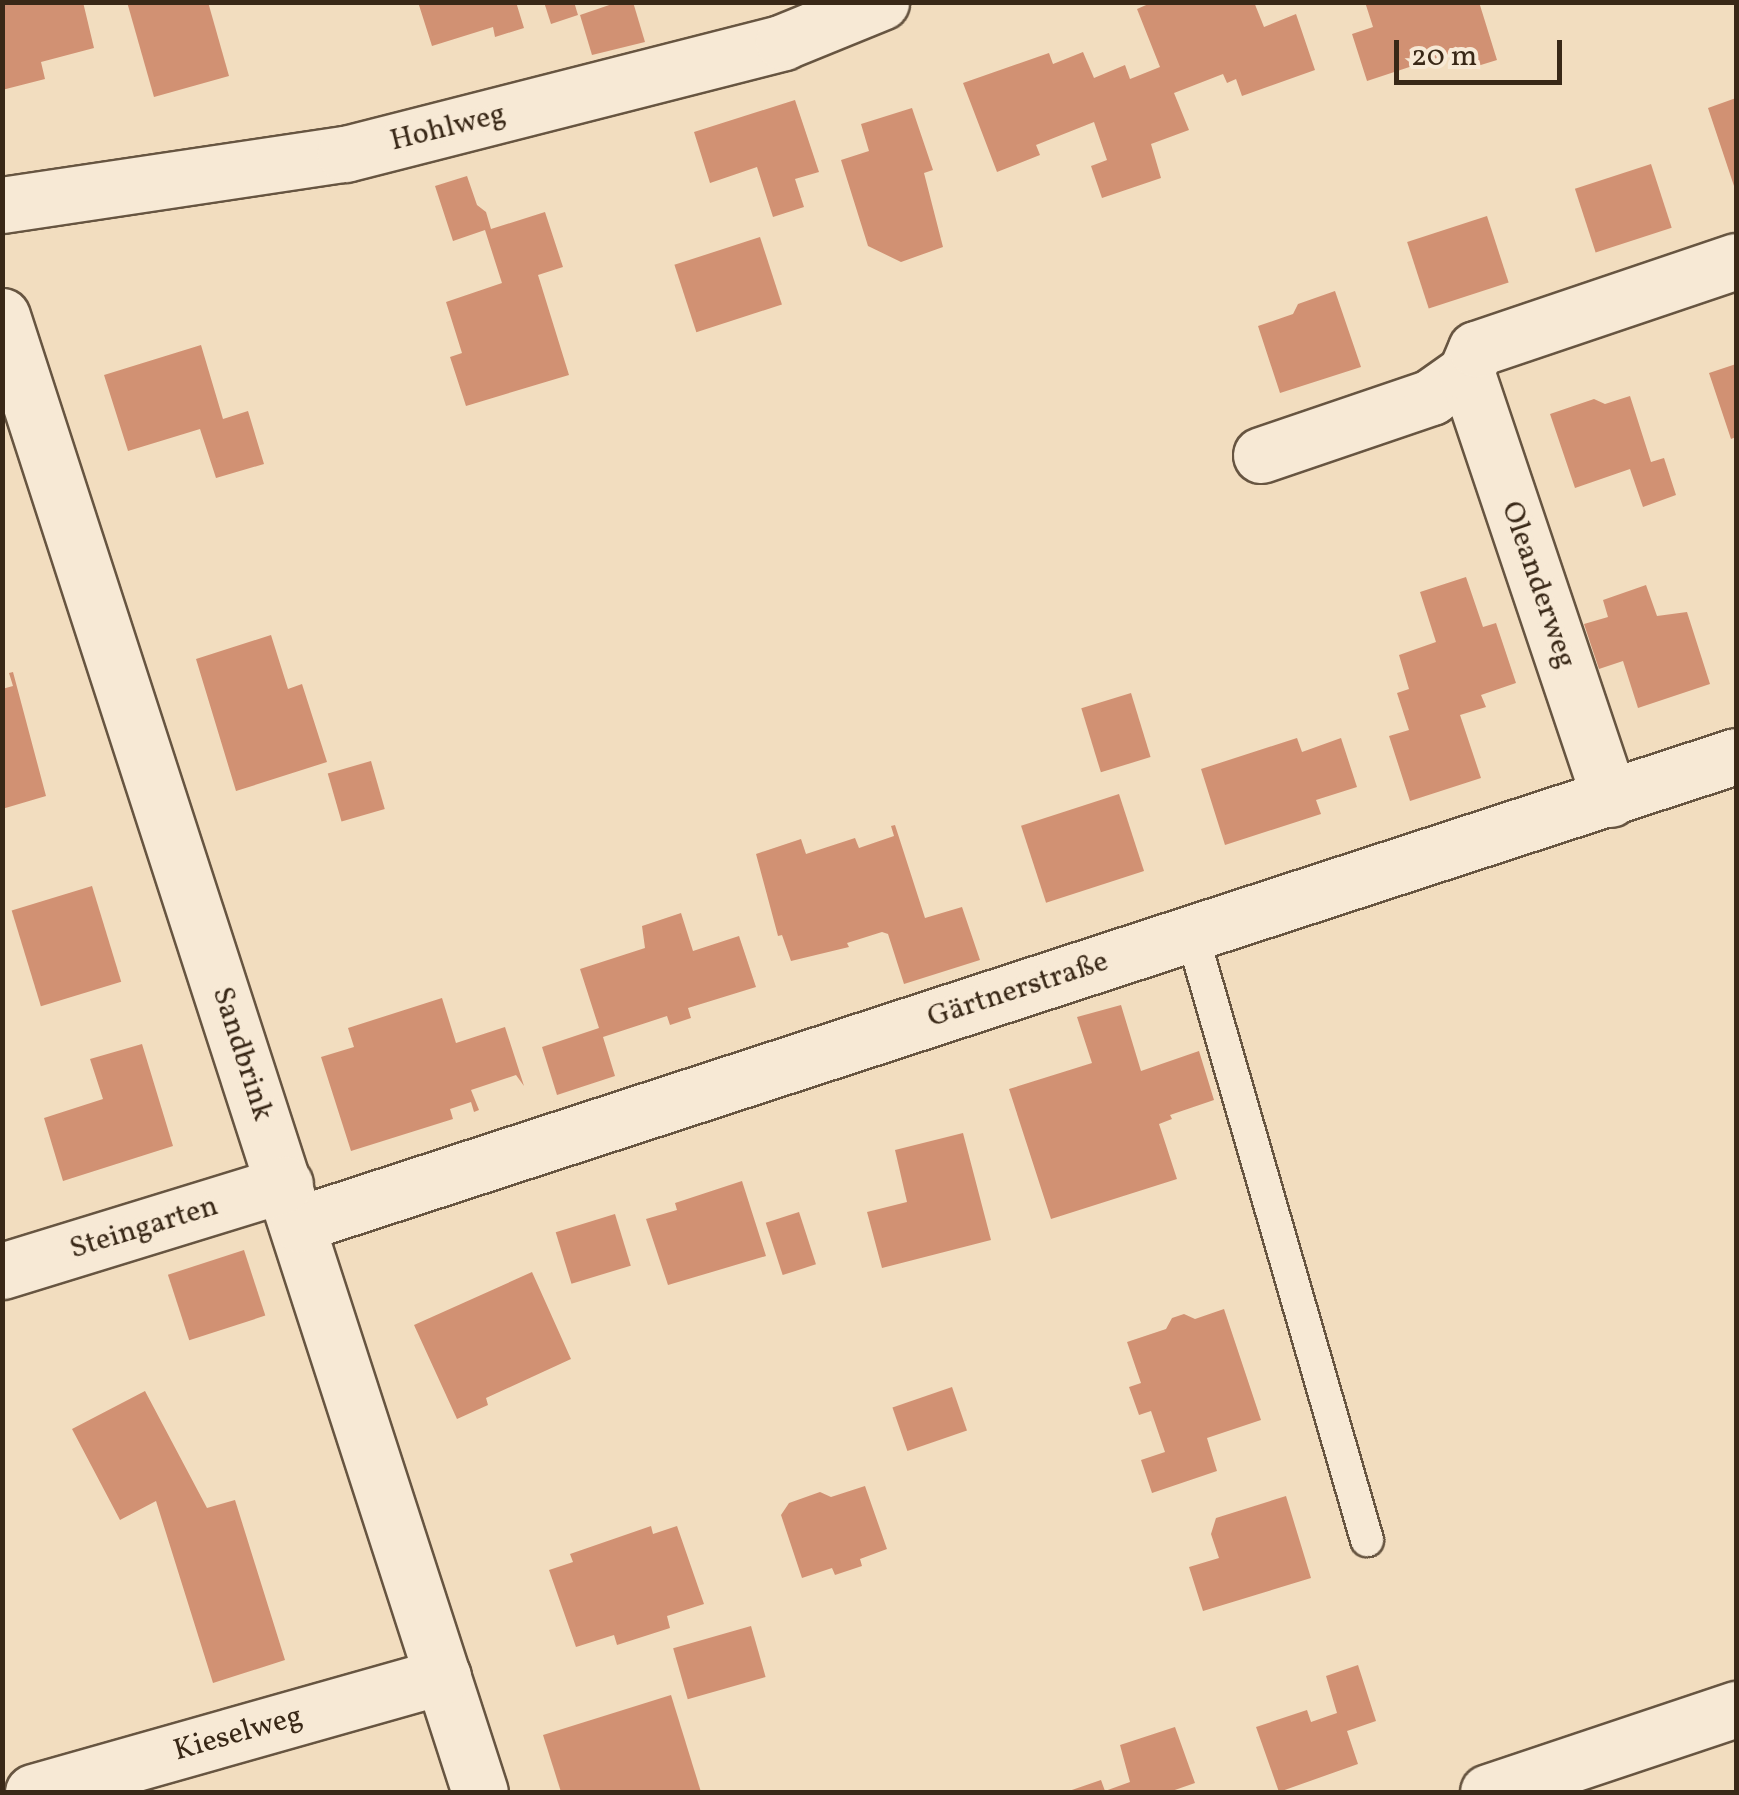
<!DOCTYPE html>
<html>
<head>
<meta charset="utf-8">
<style>
	body { margin:0 }
	#map { position:relative; width:1739px; height:1795px; overflow:hidden; background:#f2ddbf; font-family:Vollkorn,serif }
	div>[style] { position:absolute }
	.building>* { inset:0; background:#d19173; transform-origin:0 0 }
	.roads { filter:drop-shadow(2px 0 #675541) drop-shadow(-2px 0 #675541) drop-shadow(0 2px #675541) drop-shadow(0 -2px #675541) }
	.lane>* { height:32px; margin:-16px; padding:0 16px; transform-origin:16px; border-radius:16px; background:#f7e9d5 }
	.street>* { height:55px; margin:-27.5px; padding:0 27.5px; transform-origin:27.5px; border-radius:27.5px; background:#f7e9d5 }
	span { translate:-50% -50%; white-space:nowrap; text-align:center; line-height:1.15; -webkit-text-stroke:9px #f7e9d5; paint-order:stroke }
	.street-label { font-size:30px; color:#392817 }
	.frame { position:absolute; inset:0; border:5px solid #392817; pointer-events:none }
	.scale { position:absolute; left:1394px; top:40px; width:168px; height:45px; box-sizing:border-box; border:5px solid #392817; border-top:0; padding-left:12px; font-size:30px; line-height:35px; white-space:nowrap; color:#392817; -webkit-text-stroke:8px #f7e9d5; paint-order:stroke }
</style>
</head>
<body>
<div id="map">
	<div class="building">
		<i style="clip-path:polygon(2px 2px,83px 2px,94px 48px,41px 62px,45px 79px,2px 90px)"></i>
		<i style="clip-path:polygon(127px 2px,208px 2px,229px 76px,154px 97px)"></i>
		<i style="clip-path:polygon(418px 2px,516px 2px,524px 28px,495px 37px,493px 27px,432px 46px)"></i>
		<i style="clip-path:polygon(544px 2px,574px 2px,578px 15px,551px 24px)"></i>
		<i style="clip-path:polygon(618px 2px,633px 2px,645px 42px,592px 55px,580px 15px)"></i>
		<i style="clip-path:polygon(1153px 2px,1254px 2px,1264px 27px,1296px 14px,1315px 70px,1242px 96px,1236px 79px,1227px 83px,1223px 74px,1174px 93px,1189px 130px,1151px 144px,1161px 178px,1102px 198px,1091px 166px,1107px 160px,1094px 122px,1036px 145px,1040px 155px,997px 172px,963px 83px,1049px 53px,1053px 64px,1083px 52px,1094px 78px,1125px 65px,1130px 79px,1160px 67px,1137px 9px)"></i>
		<i style="clip-path:polygon(1365px 2px,1479px 2px,1497px 60px,1471px 68px,1464px 49px,1367px 81px,1352px 34px,1373px 27px)"></i>
		<i style="clip-path:polygon(1736px 98px,1736px 192px,1708px 108px)"></i>
		<i style="clip-path:polygon(795px 100px,819px 172px,795px 179px,804px 207px,773px 217px,757px 167px,710px 183px,694px 132px)"></i>
		<i style="clip-path:polygon(912px 108px,933px 170px,924px 173px,943px 247px,901px 262px,868px 246px,841px 160px,869px 151px,861px 124px)"></i>
		<i style="left:1651px;top:164px;width:67px;height:80px;rotate:72deg"></i>
		<i style="clip-path:polygon(467px 176px,477px 205px,486px 212px,491px 229px,545px 212px,563px 267px,538px 275px,569px 375px,466px 406px,450px 357px,462px 353px,446px 302px,502px 283px,485px 230px,453px 241px,435px 186px)"></i>
		<i style="left:1487px;top:216px;width:70px;height:84px;rotate:72deg"></i>
		<i style="left:760px;top:237px;width:71px;height:90px;rotate:72deg"></i>
		<i style="clip-path:polygon(1335px 291px,1361px 367px,1280px 393px,1258px 326px,1293px 314px,1298px 304px)"></i>
		<i style="clip-path:polygon(201px 345px,223px 419px,248px 411px,264px 464px,216px 478px,200px 429px,128px 451px,104px 375px)"></i>
		<i style="clip-path:polygon(1736px 364px,1736px 437px,1731px 439px,1709px 373px)"></i>
		<i style="clip-path:polygon(1630px 396px,1651px 462px,1664px 458px,1676px 495px,1643px 507px,1630px 469px,1575px 488px,1550px 414px,1594px 399px,1605px 404px)"></i>
		<i style="clip-path:polygon(1466px 577px,1483px 627px,1496px 623px,1516px 683px,1481px 695px,1486px 707px,1460px 715px,1481px 778px,1410px 801px,1389px 736px,1409px 730px,1397px 693px,1409px 689px,1399px 655px,1436px 642px,1420px 592px)"></i>
		<i style="clip-path:polygon(1646px 585px,1657px 616px,1687px 612px,1710px 684px,1638px 708px,1623px 661px,1599px 669px,1584px 624px,1608px 617px,1603px 600px)"></i>
		<i style="clip-path:polygon(271px 635px,288px 689px,302px 684px,327px 762px,236px 791px,196px 659px)"></i>
		<i style="clip-path:polygon(13px 672px,46px 796px,2px 809px,2px 689px,13px 686px,9px 673px)"></i>
		<i style="left:1131px;top:693px;width:67px;height:52px;rotate:73deg"></i>
		<i style="clip-path:polygon(1297px 738px,1302px 752px,1341px 738px,1357px 787px,1316px 800px,1321px 814px,1225px 845px,1201px 769px)"></i>
		<i style="left:371px;top:761px;width:50px;height:45px;rotate:74deg"></i>
		<i style="left:1119px;top:794px;width:81px;height:103px;rotate:72deg"></i>
		<i style="clip-path:polygon(895px 825px,925px 918px,962px 907px,980px 960px,904px 984px,888px 934px,882px 932px,847px 943px,849px 947px,791px 961px,782px 935px,778px 936px,756px 854px,801px 839px,806px 854px,855px 838px,859px 848px,894px 836px,891px 826px)"></i>
		<i style="left:92px;top:886px;width:100px;height:84px;rotate:73deg"></i>
		<i style="clip-path:polygon(681px 913px,693px 951px,739px 936px,756px 987px,688px 1008px,691px 1018px,670px 1025px,667px 1016px,603px 1037px,615px 1076px,557px 1095px,542px 1047px,599px 1028px,580px 969px,645px 948px,642px 926px)"></i>
		<i style="clip-path:polygon(442px 998px,456px 1043px,505px 1027px,524px 1086px,516px 1075px,471px 1090px,479px 1110px,474px 1112px,471px 1102px,450px 1109px,453px 1119px,351px 1151px,321px 1057px,354px 1047px,348px 1028px)"></i>
		<i style="clip-path:polygon(1121px 1005px,1141px 1071px,1199px 1051px,1214px 1100px,1170px 1115px,1172px 1119px,1159px 1124px,1177px 1179px,1051px 1219px,1009px 1089px,1092px 1063px,1077px 1017px)"></i>
		<i style="clip-path:polygon(142px 1044px,173px 1146px,63px 1181px,44px 1118px,103px 1099px,90px 1059px)"></i>
		<i style="clip-path:polygon(963px 1133px,991px 1240px,882px 1268px,867px 1212px,907px 1202px,895px 1150px)"></i>
		<i style="clip-path:polygon(742px 1181px,766px 1256px,668px 1285px,646px 1219px,677px 1210px,675px 1203px)"></i>
		<i style="left:799px;top:1212px;width:55px;height:35px;rotate:72deg"></i>
		<i style="left:615px;top:1214px;width:54px;height:62px;rotate:73deg"></i>
		<i style="left:244px;top:1250px;width:69px;height:80px;rotate:72deg"></i>
		<i style="clip-path:polygon(532px 1272px,571px 1359px,486px 1398px,488px 1405px,457px 1419px,414px 1325px)"></i>
		<i style="clip-path:polygon(1224px 1309px,1261px 1420px,1207px 1438px,1217px 1471px,1152px 1493px,1141px 1460px,1165px 1452px,1151px 1411px,1139px 1415px,1129px 1387px,1141px 1383px,1127px 1342px,1166px 1329px,1172px 1318px,1184px 1314px,1195px 1319px)"></i>
		<i style="left:952px;top:1387px;width:46px;height:63px;rotate:71deg"></i>
		<i style="clip-path:polygon(145px 1391px,207px 1508px,235px 1500px,285px 1660px,213px 1683px,156px 1501px,120px 1520px,72px 1429px)"></i>
		<i style="clip-path:polygon(865px 1486px,887px 1549px,860px 1559px,862px 1566px,835px 1575px,832px 1568px,802px 1578px,781px 1515px,789px 1503px,820px 1492px,831px 1497px)"></i>
		<i style="clip-path:polygon(1286px 1496px,1311px 1578px,1203px 1611px,1189px 1567px,1219px 1558px,1211px 1534px,1216px 1518px)"></i>
		<i style="clip-path:polygon(651px 1526px,653px 1534px,677px 1526px,704px 1604px,667px 1616px,670px 1628px,617px 1645px,614px 1635px,576px 1647px,549px 1570px,573px 1562px,570px 1554px)"></i>
		<i style="left:751px;top:1626px;width:53px;height:81px;rotate:74deg"></i>
		<i style="clip-path:polygon(1358px 1665px,1376px 1721px,1347px 1731px,1358px 1764px,1279px 1792px,1256px 1727px,1307px 1710px,1311px 1722px,1337px 1713px,1326px 1676px)"></i>
		<i style="clip-path:polygon(671px 1695px,701px 1792px,561px 1792px,543px 1735px)"></i>
		<i style="clip-path:polygon(1175px 1727px,1195px 1783px,1169px 1792px,1066px 1792px,1101px 1780px,1105px 1791px,1130px 1782px,1120px 1745px)"></i>
	</div>
	<div class="roads">
		<div class="lane">
			<i style="left:1192px;top:934px;width:631px;rotate:73.89deg"></i>
		</div>
		<div class="street">
			<i style="left:2px;top:205px;width:347px;rotate:-8.5deg"></i>
			<i style="left:345px;top:154px;width:452px;rotate:-14.3deg"></i>
			<i style="left:783px;top:42px;width:106px;rotate:-22.2deg"></i>
			<i style="left:2px;top:316px;width:1551px;rotate:72.06deg"></i>
			<i style="left:1261px;top:455px;width:180px;rotate:-18.8deg"></i>
			<i style="left:1431px;top:397px;width:43px;rotate:-35.5deg"></i>
			<i style="left:1610px;top:799px;width:451px;rotate:-108.6deg"></i>
			<i style="left:1466px;top:372px;width:25px;rotate:-67deg"></i>
			<i style="left:1476px;top:349px;width:274px;rotate:-18.7deg"></i>
			<i style="left:299px;top:1224px;width:1511px;rotate:-18.04deg"></i>
			<i style="left:2px;top:1271px;width:296px;rotate:-17.1deg"></i>
			<i style="left:33px;top:1792px;width:426px;rotate:-15.8deg"></i>
			<i style="left:1488px;top:1792px;width:262px;rotate:-18.5deg"></i>
		</div>
	</div>
	<div class="street-label">
		<span style="left:448px;top:128px;rotate:-14deg">Hohlweg</span>
		<span style="left:1538px;top:585px;rotate:71deg">Oleanderweg</span>
		<span style="left:1018px;top:990px;rotate:-18deg">Gärtnerstraße</span>
		<span style="left:242px;top:1054px;rotate:72deg">Sandbrink</span>
		<span style="left:144px;top:1228px;rotate:-17deg">Steingarten</span>
		<span style="left:238px;top:1734px;rotate:-16deg">Kieselweg</span>
	</div>
	<div class="frame"></div>
	<div class="scale">20 m</div>
</div>
</body>
</html>
